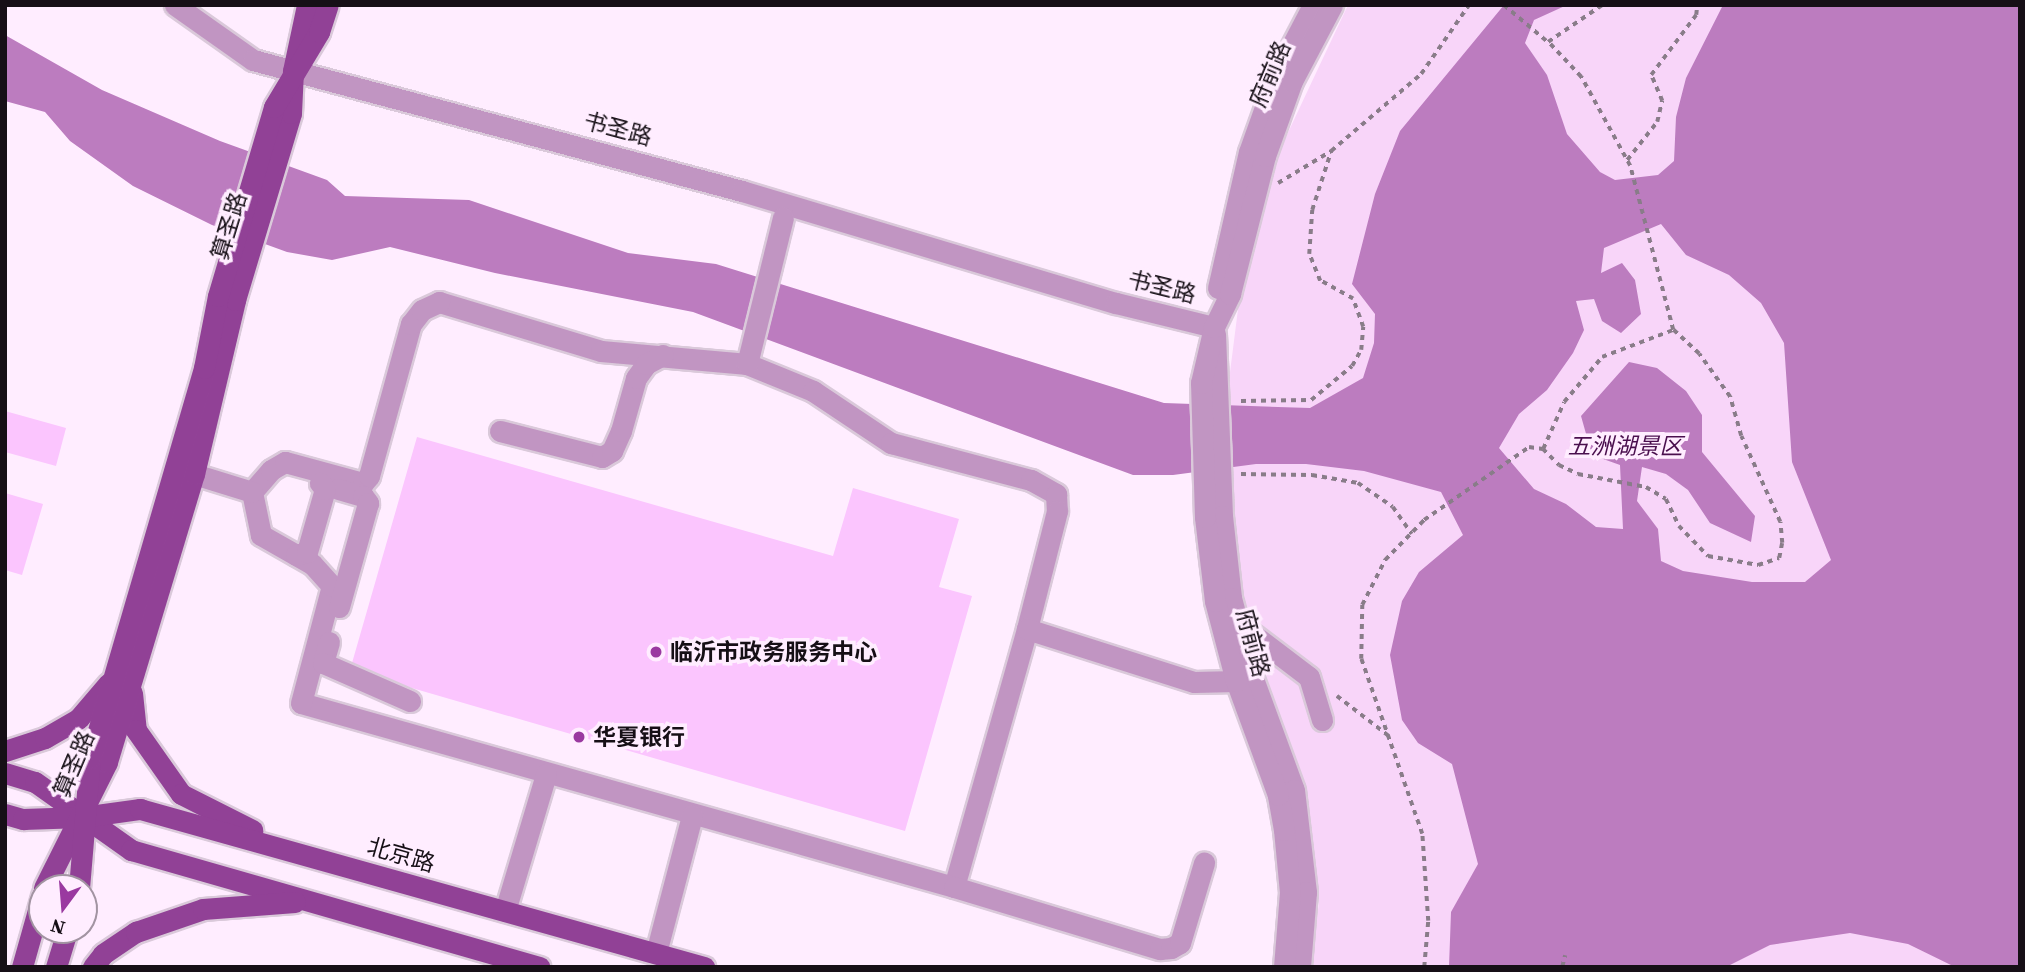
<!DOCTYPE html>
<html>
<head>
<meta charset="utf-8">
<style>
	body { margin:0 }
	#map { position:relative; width:2025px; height:972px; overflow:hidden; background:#ffedff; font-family:"Source Serif 4","Noto Sans SC",serif }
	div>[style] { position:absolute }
	.green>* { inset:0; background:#f8d5f9 }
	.water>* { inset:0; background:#bc7cbf }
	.building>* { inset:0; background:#fbc5fe }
	.path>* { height:3.5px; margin-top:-1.75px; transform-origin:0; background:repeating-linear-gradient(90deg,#897c89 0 5px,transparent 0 10px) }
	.roads { filter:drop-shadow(2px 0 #dac9da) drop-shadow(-2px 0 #dac9da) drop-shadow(0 2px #dac9da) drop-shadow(0 -2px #dac9da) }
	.minor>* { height:21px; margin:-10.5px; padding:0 10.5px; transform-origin:10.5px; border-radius:10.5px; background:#c195c2 }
	.major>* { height:21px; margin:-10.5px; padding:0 10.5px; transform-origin:10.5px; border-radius:10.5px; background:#914196 }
	.dots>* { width:19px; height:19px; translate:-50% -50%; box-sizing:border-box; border:4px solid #ffedff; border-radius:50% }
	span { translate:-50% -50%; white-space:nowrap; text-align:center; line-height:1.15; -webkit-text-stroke:7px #ffedff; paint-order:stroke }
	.street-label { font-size:23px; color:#160f16 }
	.park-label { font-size:23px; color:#4a0f4e; font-style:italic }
	.poi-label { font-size:23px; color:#160f16; font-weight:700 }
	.left { translate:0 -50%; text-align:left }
	.frame { position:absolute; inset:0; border:7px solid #160f16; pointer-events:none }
	.north { position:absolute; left:28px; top:874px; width:70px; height:70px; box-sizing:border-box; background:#ffedff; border:2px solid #a294a2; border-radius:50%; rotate:196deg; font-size:19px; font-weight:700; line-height:28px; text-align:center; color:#160f16 }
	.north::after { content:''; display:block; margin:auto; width:24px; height:32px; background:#9a39a0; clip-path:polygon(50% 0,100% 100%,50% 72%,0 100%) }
</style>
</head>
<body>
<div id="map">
	<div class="green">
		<i style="clip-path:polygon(1348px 5px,2020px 5px,2020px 967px,1310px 967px,1319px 903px,1302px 776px,1259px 666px,1250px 617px,1239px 595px,1228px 388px,1244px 262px,1267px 177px)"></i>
	</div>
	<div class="water">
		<i style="clip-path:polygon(evenodd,1504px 5px,1567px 5px,1534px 20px,1525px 43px,1547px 75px,1567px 134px,1600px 172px,1615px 180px,1658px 175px,1674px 161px,1676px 117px,1686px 78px,1723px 5px,2020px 5px,2020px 967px,1955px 967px,1908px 944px,1850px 933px,1770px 945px,1726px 967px,1449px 967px,1451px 912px,1478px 864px,1452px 764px,1418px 743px,1402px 720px,1390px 655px,1402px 601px,1419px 572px,1463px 535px,1441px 492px,1364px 471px,1306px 464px,1256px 464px,1173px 475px,1133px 475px,693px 312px,495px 273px,390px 247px,332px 260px,287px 252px,212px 225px,133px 186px,70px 141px,45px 112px,5px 101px,5px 35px,102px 90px,220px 141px,327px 180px,345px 196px,469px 200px,628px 253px,716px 264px,1164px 403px,1310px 408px,1363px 378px,1374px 343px,1375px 314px,1352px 284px,1375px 194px,1400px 131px,1504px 5px,1661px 224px,1686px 255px,1729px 275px,1761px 303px,1784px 343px,1792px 462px,1831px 560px,1805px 582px,1752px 582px,1683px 571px,1661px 561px,1658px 529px,1637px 501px,1642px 467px,1666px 474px,1688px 490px,1710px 523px,1751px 542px,1755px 516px,1702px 452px,1702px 415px,1686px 391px,1657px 368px,1629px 362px,1581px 416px,1592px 455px,1620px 465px,1623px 529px,1596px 527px,1566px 504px,1534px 489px,1499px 448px,1519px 414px,1547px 390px,1573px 353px,1584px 330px,1576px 301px,1594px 299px,1602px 321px,1621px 333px,1641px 314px,1635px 280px,1622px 263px,1601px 273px,1604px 248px,1661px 224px)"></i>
	</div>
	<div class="building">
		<i style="clip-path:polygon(5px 411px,66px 428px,56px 466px,5px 452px)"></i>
		<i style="clip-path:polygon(417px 437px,833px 556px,853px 488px,959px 519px,939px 587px,972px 596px,905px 831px,350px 670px)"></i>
		<i style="clip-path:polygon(5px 493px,43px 504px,22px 575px,5px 570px)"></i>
	</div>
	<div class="path">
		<i style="left:1504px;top:5px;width:57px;rotate:40.1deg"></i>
		<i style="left:1627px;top:160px;width:48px;rotate:-51.7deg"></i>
		<i style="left:1657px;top:122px;width:22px;rotate:-77deg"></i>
		<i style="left:1662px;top:101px;width:28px;rotate:-113deg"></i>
		<i style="left:1651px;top:75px;width:75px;rotate:-53.1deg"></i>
		<i style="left:1696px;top:15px;width:10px;rotate:-84deg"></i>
		<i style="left:1278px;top:183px;width:62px;rotate:-31.1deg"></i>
		<i style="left:1331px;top:151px;width:118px;rotate:-40.5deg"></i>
		<i style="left:1421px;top:74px;width:84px;rotate:-55.2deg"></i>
		<i style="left:1241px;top:401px;width:70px;rotate:-0.8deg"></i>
		<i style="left:1311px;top:400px;width:53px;rotate:-39.7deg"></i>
		<i style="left:1352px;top:366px;width:18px;rotate:-61deg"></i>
		<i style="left:1361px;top:350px;width:23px;rotate:-85deg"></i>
		<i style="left:1363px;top:327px;width:30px;rotate:-110deg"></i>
		<i style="left:1353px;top:299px;width:38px;rotate:-151deg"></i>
		<i style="left:1320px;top:281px;width:29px;rotate:-112deg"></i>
		<i style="left:1309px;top:254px;width:44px;rotate:-86.1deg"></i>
		<i style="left:1312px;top:210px;width:62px;rotate:-72.1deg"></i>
		<i style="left:1543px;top:449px;width:51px;rotate:-65.9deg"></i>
		<i style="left:1564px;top:402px;width:59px;rotate:-49.8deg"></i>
		<i style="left:1602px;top:357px;width:76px;rotate:-20.8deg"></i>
		<i style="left:1241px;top:474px;width:71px;rotate:0.8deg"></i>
		<i style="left:1312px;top:475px;width:47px;rotate:9.9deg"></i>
		<i style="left:1358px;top:483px;width:42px;rotate:34.4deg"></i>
		<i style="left:1393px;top:507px;width:33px;rotate:55deg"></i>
		<i style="left:1337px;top:696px;width:66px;rotate:37.6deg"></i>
		<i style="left:1424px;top:967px;width:46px;rotate:-85deg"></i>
		<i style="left:1428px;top:921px;width:87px;rotate:-93.9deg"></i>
		<i style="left:1422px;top:834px;width:185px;rotate:-109.2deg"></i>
		<i style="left:1361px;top:659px;width:54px;rotate:-88.9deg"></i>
		<i style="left:1362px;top:605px;width:51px;rotate:-62.9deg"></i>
		<i style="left:1385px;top:560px;width:56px;rotate:-45.7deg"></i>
		<i style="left:1424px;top:520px;width:128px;rotate:-34.8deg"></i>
		<i style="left:1529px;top:447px;width:14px;rotate:8deg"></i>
		<i style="left:1543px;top:449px;width:23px;rotate:45deg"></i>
		<i style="left:1559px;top:465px;width:21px;rotate:25deg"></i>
		<i style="left:1578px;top:474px;width:69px;rotate:10.8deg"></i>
		<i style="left:1646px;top:487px;width:23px;rotate:31deg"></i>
		<i style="left:1666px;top:499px;width:30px;rotate:64deg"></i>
		<i style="left:1679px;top:526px;width:42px;rotate:46deg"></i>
		<i style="left:1708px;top:556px;width:51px;rotate:10.2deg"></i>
		<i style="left:1758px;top:565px;width:22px;rotate:-18deg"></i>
		<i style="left:1779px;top:558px;width:15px;rotate:-79deg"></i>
		<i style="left:1782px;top:543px;width:21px;rotate:-95deg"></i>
		<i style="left:1780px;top:522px;width:94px;rotate:-114.4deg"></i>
		<i style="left:1741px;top:436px;width:41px;rotate:-105.8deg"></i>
		<i style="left:1730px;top:397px;width:53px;rotate:-125.8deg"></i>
		<i style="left:1699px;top:354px;width:35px;rotate:-137deg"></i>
		<i style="left:1673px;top:330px;width:170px;rotate:-104.7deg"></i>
		<i style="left:1630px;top:166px;width:102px;rotate:-118.8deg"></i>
		<i style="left:1581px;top:77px;width:48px;rotate:-133.3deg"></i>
		<i style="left:1548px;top:42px;width:65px;rotate:-34.4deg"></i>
		<i style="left:1562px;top:967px;width:12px;rotate:-76deg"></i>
	</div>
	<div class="roads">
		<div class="minor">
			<i style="left:175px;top:5px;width:95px;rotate:35.2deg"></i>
			<i style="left:253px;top:60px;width:506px;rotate:15deg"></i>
			<i style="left:742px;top:191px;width:390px;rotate:16.7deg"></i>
			<i style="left:1116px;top:303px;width:101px;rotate:13.8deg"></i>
			<i style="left:1218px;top:288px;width:139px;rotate:-77.2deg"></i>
			<i style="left:1249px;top:152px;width:83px;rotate:-70.3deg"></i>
			<i style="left:1277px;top:74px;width:78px;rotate:-62.4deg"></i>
			<i style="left:439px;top:302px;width:169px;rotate:16.8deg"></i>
			<i style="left:601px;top:351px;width:147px;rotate:5.1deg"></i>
			<i style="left:747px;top:364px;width:71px;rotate:22.2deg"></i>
			<i style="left:813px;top:391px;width:94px;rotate:33.7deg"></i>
			<i style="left:891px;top:443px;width:145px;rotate:14.8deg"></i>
			<i style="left:1031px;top:480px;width:29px;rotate:29deg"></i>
			<i style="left:1056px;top:494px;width:17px;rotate:87deg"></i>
			<i style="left:1057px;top:511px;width:122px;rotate:104.3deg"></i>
			<i style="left:1027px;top:629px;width:268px;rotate:105.8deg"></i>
			<i style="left:954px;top:887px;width:678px;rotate:-164.26deg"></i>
			<i style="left:301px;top:703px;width:121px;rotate:-75.2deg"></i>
			<i style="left:332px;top:586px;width:30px;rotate:-132deg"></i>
			<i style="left:312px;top:564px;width:59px;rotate:-150.4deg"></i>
			<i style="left:261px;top:535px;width:44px;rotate:-101.8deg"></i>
			<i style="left:252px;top:492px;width:29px;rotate:-49deg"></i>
			<i style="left:271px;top:470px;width:16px;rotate:-30deg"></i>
			<i style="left:285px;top:462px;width:81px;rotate:15.1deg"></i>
			<i style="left:363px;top:483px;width:9px;rotate:-49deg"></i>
			<i style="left:369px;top:476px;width:158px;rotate:-74.6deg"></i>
			<i style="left:411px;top:324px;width:18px;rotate:-52deg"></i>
			<i style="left:422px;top:310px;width:19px;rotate:-25deg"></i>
			<i style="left:1215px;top:334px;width:182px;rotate:87.8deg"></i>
			<i style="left:1222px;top:516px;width:82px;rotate:83.7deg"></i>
			<i style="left:1231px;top:598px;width:81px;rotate:74.9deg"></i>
			<i style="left:1252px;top:676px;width:121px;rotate:69.8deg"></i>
			<i style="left:1294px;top:790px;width:103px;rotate:83.3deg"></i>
			<i style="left:1306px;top:892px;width:75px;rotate:94.6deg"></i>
			<i style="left:747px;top:364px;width:151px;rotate:-76.2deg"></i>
			<i style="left:500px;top:431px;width:105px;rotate:14.3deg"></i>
			<i style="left:602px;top:457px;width:12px;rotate:-31deg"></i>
			<i style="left:612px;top:451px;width:22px;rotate:-66deg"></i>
			<i style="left:621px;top:431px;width:55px;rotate:-74.2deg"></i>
			<i style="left:636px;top:378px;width:17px;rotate:-54deg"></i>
			<i style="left:646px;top:364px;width:19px;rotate:-28deg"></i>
			<i style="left:194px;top:474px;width:61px;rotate:17.2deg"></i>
			<i style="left:338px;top:489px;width:26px;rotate:16deg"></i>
			<i style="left:363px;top:496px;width:9px;rotate:54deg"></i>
			<i style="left:368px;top:503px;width:108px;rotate:105.6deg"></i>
			<i style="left:296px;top:555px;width:11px;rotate:-15deg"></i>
			<i style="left:307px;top:552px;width:66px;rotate:-74.1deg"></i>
			<i style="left:325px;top:489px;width:8px;rotate:-130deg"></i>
			<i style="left:1238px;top:623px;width:89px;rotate:37.3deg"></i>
			<i style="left:1309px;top:677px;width:45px;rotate:73.2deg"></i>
			<i style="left:1027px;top:629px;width:175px;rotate:17.6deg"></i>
			<i style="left:1194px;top:682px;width:42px;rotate:-1.4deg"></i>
			<i style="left:329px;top:642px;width:22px;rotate:106deg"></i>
			<i style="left:323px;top:663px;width:95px;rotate:23.6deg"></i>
			<i style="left:954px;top:887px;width:215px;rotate:16.8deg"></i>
			<i style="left:1160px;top:949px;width:11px;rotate:-5deg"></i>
			<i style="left:1171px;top:948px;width:10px;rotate:-29deg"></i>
			<i style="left:1180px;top:943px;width:84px;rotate:-73.3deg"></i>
			<i style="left:505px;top:911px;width:143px;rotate:-73.3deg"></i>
			<i style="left:656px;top:953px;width:142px;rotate:-75.3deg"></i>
			<i style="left:1284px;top:967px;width:75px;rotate:-85.4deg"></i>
			<i style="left:1290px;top:892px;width:62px;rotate:-95.5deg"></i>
			<i style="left:1284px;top:830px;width:36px;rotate:-100deg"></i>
			<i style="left:1278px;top:795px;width:121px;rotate:-110.2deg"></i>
			<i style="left:1236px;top:681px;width:83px;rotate:-104.7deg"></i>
			<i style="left:1215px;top:601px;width:85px;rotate:-96.8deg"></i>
			<i style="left:1205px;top:517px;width:134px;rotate:-91.7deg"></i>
			<i style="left:1201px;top:383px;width:57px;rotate:-76.9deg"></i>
			<i style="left:1214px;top:327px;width:37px;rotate:-64deg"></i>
			<i style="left:1230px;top:294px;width:142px;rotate:-75.8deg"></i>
			<i style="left:1265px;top:156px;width:80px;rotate:-70.2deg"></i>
			<i style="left:1292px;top:81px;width:86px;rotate:-62.2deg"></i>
		</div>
		<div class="major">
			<i style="left:132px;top:693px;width:37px;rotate:84deg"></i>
			<i style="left:136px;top:730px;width:78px;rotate:54.9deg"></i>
			<i style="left:181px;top:794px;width:80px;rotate:26.9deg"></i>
			<i style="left:5px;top:751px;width:42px;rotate:-18deg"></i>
			<i style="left:45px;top:738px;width:39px;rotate:-30deg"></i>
			<i style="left:79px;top:718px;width:45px;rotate:-49.5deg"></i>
			<i style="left:5px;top:773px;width:31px;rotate:17deg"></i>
			<i style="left:35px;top:782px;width:118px;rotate:35.3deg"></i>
			<i style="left:131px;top:850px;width:425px;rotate:16deg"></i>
			<i style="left:5px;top:814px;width:19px;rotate:16deg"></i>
			<i style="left:23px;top:819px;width:59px;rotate:-1.9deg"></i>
			<i style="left:82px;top:817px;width:59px;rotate:-7.9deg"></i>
			<i style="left:140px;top:809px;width:586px;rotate:15.65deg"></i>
			<i style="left:44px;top:888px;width:141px;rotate:-63.4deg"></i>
			<i style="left:107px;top:762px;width:301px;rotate:-73.2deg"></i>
			<i style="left:194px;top:474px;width:179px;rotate:-76.7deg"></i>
			<i style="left:235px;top:300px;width:195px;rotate:-73.3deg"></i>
			<i style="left:291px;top:113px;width:42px;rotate:-87.3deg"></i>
			<i style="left:293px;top:71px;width:67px;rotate:-78deg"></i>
			<i style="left:79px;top:888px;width:130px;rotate:-85.2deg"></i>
			<i style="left:90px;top:758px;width:406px;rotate:-73.7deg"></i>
			<i style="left:204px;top:368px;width:73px;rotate:-79deg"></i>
			<i style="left:218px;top:296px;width:197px;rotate:-73.5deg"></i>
			<i style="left:274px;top:107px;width:87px;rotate:-59deg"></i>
			<i style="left:319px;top:32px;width:28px;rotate:-72deg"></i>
			<i style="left:22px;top:967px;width:74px;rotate:-74.3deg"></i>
			<i style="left:56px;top:967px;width:39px;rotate:-73deg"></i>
			<i style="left:93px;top:967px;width:16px;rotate:-52deg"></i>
			<i style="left:103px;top:954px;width:40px;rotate:-34deg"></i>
			<i style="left:136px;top:932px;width:71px;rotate:-18.9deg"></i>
			<i style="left:203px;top:909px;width:92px;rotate:-4.4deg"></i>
		</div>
	</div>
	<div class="dots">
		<i style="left:656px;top:652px;background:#9a39a0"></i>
		<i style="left:579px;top:737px;background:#9a39a0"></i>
	</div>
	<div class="street-label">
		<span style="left:1270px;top:74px;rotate:-67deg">府前路</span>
		<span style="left:618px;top:129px;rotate:15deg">书圣路</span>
		<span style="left:229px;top:226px;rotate:-73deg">算圣路</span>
		<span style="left:1162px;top:287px;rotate:14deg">书圣路</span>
		<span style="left:1253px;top:643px;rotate:75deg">府前路</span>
		<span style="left:74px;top:764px;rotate:-67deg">算圣路</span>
		<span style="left:401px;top:855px;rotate:16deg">北京路</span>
	</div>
	<div class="park-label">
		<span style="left:1625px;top:446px">五洲湖景区</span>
	</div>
	<div class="poi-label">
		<span class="left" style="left:670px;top:652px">临沂市政务服务中心</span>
		<span class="left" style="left:593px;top:737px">华夏银行</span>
	</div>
	<div class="frame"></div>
	<div class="north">N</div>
</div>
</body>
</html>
